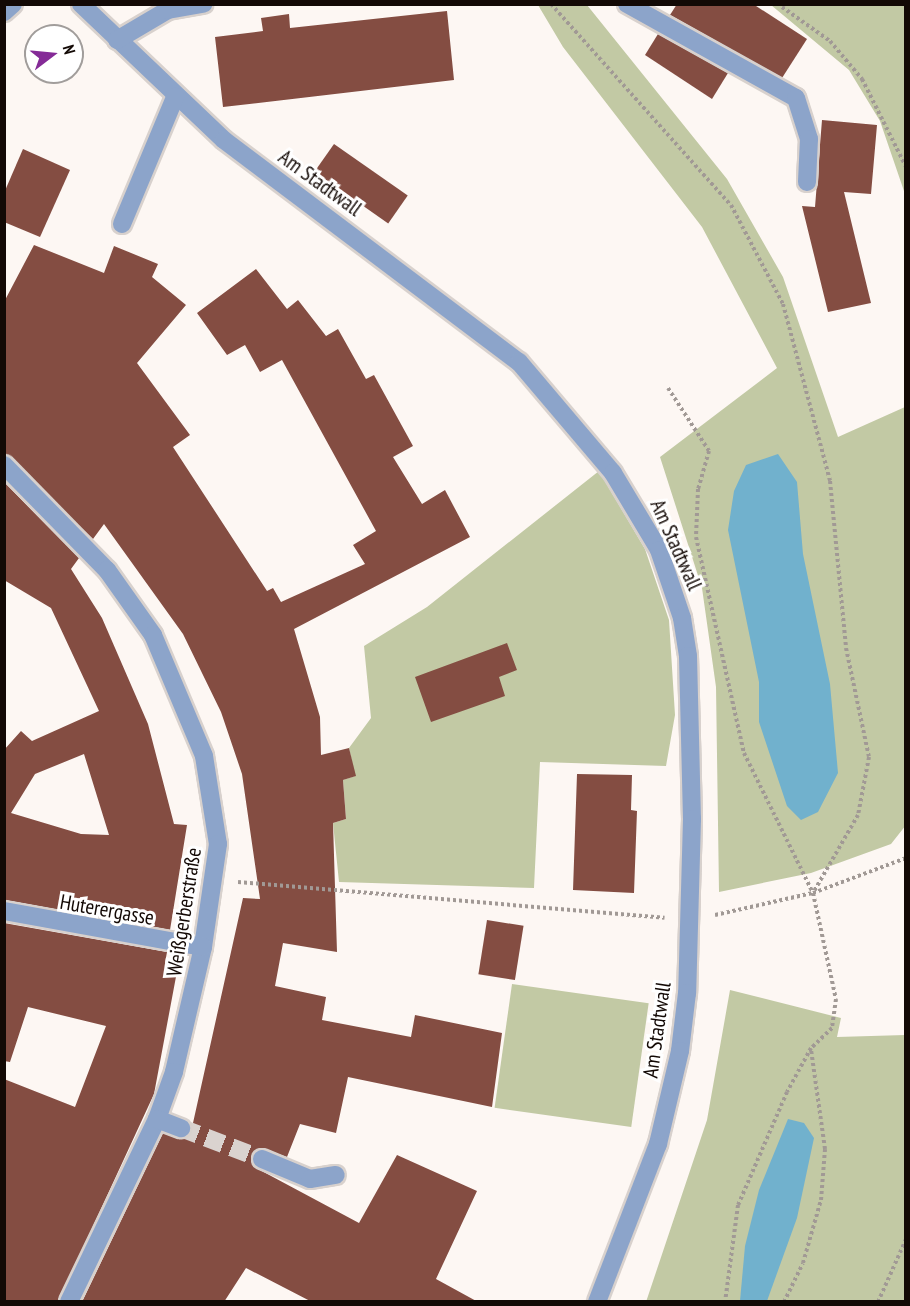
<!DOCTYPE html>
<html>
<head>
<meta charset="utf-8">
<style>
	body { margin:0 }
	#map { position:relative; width:910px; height:1306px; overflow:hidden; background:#fdf7f3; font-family:"PT Sans Narrow",sans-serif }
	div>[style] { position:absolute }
	.green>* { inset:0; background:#c2c9a4; transform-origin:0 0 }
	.water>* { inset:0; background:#71b1cd }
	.building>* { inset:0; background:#844d42; transform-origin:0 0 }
	.minor-tunnel>* { height:18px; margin-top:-9px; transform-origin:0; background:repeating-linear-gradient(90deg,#dad3cf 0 18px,transparent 0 27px) }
	.path>* { height:4px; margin-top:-2px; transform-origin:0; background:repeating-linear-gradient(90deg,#a19995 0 3px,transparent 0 6px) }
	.roads { filter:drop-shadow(2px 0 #d8d1cd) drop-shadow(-2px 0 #d8d1cd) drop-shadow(0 2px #d8d1cd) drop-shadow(0 -2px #d8d1cd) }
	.minor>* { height:18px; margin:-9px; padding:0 9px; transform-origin:9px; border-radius:9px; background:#8ca4ca }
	span { translate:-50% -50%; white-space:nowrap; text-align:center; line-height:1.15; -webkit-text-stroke:6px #fff; paint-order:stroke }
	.street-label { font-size:21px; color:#130905 }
	.frame { position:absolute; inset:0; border:6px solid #130905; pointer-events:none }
	.north { position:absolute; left:24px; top:24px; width:60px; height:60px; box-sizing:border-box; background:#fff; border:2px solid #a19d9b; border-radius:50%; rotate:74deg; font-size:16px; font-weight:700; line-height:24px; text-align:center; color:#130905 }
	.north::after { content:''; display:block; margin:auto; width:21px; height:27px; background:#852b97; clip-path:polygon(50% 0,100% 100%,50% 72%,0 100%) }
</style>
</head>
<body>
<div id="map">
	<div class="green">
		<i style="clip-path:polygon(538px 5px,587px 5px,727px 179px,783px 277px,838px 437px,905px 407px,906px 825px,891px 844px,811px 873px,719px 892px,716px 687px,702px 588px,660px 457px,777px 368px,702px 227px,563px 47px)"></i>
		<i style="clip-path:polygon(771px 5px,905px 5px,905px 194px,880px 121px,849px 70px)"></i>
		<i style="clip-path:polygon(599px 471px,645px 549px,669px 620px,675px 715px,666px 766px,540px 762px,534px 888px,339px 882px,333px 823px,346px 819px,343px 780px,355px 776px,349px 748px,371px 718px,364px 646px,427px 607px)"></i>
		<i style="left:512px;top:984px;width:138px;height:125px;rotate:8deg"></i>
		<i style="clip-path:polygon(730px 990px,841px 1018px,837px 1037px,905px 1035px,905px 1301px,646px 1302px,707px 1120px)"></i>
	</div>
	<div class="water">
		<i style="clip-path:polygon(778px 454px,797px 482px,803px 554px,830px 684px,838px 773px,818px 812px,801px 820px,787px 806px,759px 722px,759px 682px,728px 530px,734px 491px,746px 465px)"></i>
		<i style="clip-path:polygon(788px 1119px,804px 1123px,814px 1138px,797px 1218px,767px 1301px,740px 1301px,745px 1246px,759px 1190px)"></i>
	</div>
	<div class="building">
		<i style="clip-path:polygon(677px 4px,753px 4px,807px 39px,782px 78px,670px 15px)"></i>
		<i style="clip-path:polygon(447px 11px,454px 80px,223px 107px,215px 37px,263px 31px,261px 18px,289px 14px,290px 28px)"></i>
		<i style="clip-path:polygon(658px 34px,728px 73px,712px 99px,645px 55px)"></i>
		<i style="clip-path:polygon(822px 120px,877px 125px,871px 194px,844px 192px,871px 303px,828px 312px,802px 206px,815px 207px)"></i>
		<i style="left:334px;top:144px;width:90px;height:34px;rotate:35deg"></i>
		<i style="clip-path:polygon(23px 149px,70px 170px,40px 237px,4px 222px,4px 193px)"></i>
		<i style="clip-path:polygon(34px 245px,104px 273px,114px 246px,158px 264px,152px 277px,186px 305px,137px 363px,190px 435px,173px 447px,267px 591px,273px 588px,281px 602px,365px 564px,353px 545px,376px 531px,282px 360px,260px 372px,245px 345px,227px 355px,197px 313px,256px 269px,287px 309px,298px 300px,326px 336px,338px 329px,366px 379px,374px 375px,413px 446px,393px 457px,422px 504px,445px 490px,470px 537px,294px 629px,320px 717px,321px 755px,349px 748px,356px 776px,343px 780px,346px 819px,333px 823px,337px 952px,283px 943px,275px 986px,326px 997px,322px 1020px,411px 1037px,415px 1015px,502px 1033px,492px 1107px,348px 1077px,336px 1133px,300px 1124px,287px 1157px,261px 1148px,251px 1160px,258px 1169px,359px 1223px,397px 1155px,477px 1191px,436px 1279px,478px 1302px,312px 1302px,246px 1268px,224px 1302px,82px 1302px,163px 1133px,182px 1139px,191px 1132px,243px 898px,260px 899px,242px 774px,221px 712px,183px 634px,104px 524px,93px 539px,4px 454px,4px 302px)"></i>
		<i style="clip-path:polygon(evenodd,4px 482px,79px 558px,71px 569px,102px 618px,148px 724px,174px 824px,187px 825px,170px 930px,4px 900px,4px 750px,21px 731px,32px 741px,99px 711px,51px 608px,4px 580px,4px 482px,84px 754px,109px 835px,81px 834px,11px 813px,35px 774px,84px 754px)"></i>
		<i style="clip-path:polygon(507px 643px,517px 670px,499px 677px,505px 696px,431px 722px,415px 677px)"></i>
		<i style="clip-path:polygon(577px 774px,632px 775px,631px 810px,637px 811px,634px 893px,573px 890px)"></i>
		<i style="left:487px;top:920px;width:37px;height:55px;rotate:9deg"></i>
		<i style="clip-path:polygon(4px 923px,167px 952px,165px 963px,178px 966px,154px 1094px,58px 1302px,4px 1302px,4px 1079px,75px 1107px,106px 1026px,28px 1007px,10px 1062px,4px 1061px)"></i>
	</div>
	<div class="minor-tunnel">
		<i style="left:181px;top:1128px;width:87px;rotate:20.9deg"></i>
	</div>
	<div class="path">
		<i style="left:551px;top:4px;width:270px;rotate:48.2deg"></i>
		<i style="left:731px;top:205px;width:112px;rotate:62.3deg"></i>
		<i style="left:783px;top:304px;width:183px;rotate:75.1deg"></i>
		<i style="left:830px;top:481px;width:168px;rotate:84.5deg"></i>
		<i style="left:846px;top:648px;width:111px;rotate:78.1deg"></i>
		<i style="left:869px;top:757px;width:59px;rotate:100.7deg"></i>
		<i style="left:858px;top:815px;width:90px;rotate:120deg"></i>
		<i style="left:813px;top:893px;width:108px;rotate:77.8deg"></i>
		<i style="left:836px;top:999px;width:29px;rotate:98deg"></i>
		<i style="left:832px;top:1028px;width:29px;rotate:136deg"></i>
		<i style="left:811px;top:1048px;width:50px;rotate:118.6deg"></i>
		<i style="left:787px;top:1092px;width:123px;rotate:113.4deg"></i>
		<i style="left:738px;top:1205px;width:98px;rotate:97.6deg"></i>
		<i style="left:779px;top:4px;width:14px"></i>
		<i style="left:782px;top:7px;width:59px;rotate:35.3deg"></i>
		<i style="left:830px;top:41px;width:50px;rotate:49.9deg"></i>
		<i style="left:862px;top:79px;width:98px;rotate:63.4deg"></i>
		<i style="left:668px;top:388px;width:75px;rotate:56.9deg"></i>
		<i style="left:709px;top:451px;width:40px;rotate:106deg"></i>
		<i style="left:698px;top:489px;width:48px;rotate:92.4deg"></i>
		<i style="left:696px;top:537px;width:221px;rotate:77.5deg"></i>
		<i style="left:744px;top:753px;width:156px;rotate:63.8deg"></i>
		<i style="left:238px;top:882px;width:428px;rotate:4.8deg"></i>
		<i style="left:715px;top:915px;width:100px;rotate:-12.7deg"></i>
		<i style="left:813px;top:893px;width:99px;rotate:-20.6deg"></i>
		<i style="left:784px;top:1302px;width:43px;rotate:-64deg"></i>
		<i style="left:803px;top:1263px;width:66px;rotate:-74.1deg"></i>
		<i style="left:821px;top:1200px;width:51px;rotate:-85.5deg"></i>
		<i style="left:825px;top:1149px;width:101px;rotate:-98deg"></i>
		<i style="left:878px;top:1302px;width:69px;rotate:-66deg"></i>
	</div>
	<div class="roads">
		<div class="minor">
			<i style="left:81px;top:4px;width:197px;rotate:43.6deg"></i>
			<i style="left:224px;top:140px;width:369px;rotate:37deg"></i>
			<i style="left:519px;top:362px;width:145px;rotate:49.7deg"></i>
			<i style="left:613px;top:473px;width:90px;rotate:59.1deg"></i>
			<i style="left:659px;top:550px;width:72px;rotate:71.3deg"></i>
			<i style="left:682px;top:618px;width:38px;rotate:81deg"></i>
			<i style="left:688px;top:656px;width:163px;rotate:88.6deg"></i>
			<i style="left:692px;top:819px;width:174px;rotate:91.6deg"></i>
			<i style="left:687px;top:993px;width:58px;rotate:96.9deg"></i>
			<i style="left:680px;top:1051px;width:96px;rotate:103.3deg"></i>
			<i style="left:658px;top:1144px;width:169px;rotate:111.1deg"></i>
			<i style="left:627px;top:4px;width:193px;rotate:29.1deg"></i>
			<i style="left:796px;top:98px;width:43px;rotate:72.4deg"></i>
			<i style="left:809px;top:139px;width:43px;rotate:92.7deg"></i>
			<i style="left:4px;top:12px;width:12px;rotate:-42deg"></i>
			<i style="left:117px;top:40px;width:59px;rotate:-30.5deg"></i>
			<i style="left:168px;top:10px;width:36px;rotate:-10deg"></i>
			<i style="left:122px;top:224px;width:138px;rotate:-67.3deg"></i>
			<i style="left:4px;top:465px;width:147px;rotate:45.6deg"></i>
			<i style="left:107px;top:570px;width:80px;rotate:54.7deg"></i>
			<i style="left:153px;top:635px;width:131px;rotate:67.1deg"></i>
			<i style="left:204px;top:756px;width:89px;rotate:81deg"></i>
			<i style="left:218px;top:844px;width:104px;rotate:98.3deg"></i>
			<i style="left:203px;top:947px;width:128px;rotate:103.1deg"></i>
			<i style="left:174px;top:1072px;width:50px;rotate:109.9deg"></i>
			<i style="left:157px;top:1119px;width:203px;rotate:115.7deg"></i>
			<i style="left:4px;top:911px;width:202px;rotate:10.3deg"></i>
			<i style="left:157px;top:1119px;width:26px;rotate:21deg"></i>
			<i style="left:262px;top:1159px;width:52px;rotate:22.6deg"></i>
			<i style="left:310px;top:1179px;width:26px;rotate:-9deg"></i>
		</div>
	</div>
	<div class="street-label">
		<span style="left:320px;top:183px;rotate:36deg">Am Stadtwall</span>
		<span style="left:676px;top:545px;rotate:66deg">Am Stadtwall</span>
		<span style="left:107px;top:910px;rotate:10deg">Huterergasse</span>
		<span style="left:184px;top:912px;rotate:-81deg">Weißgerberstraße</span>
		<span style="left:657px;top:1030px;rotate:-82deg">Am Stadtwall</span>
	</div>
	<div class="frame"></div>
	<div class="north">N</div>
</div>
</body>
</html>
